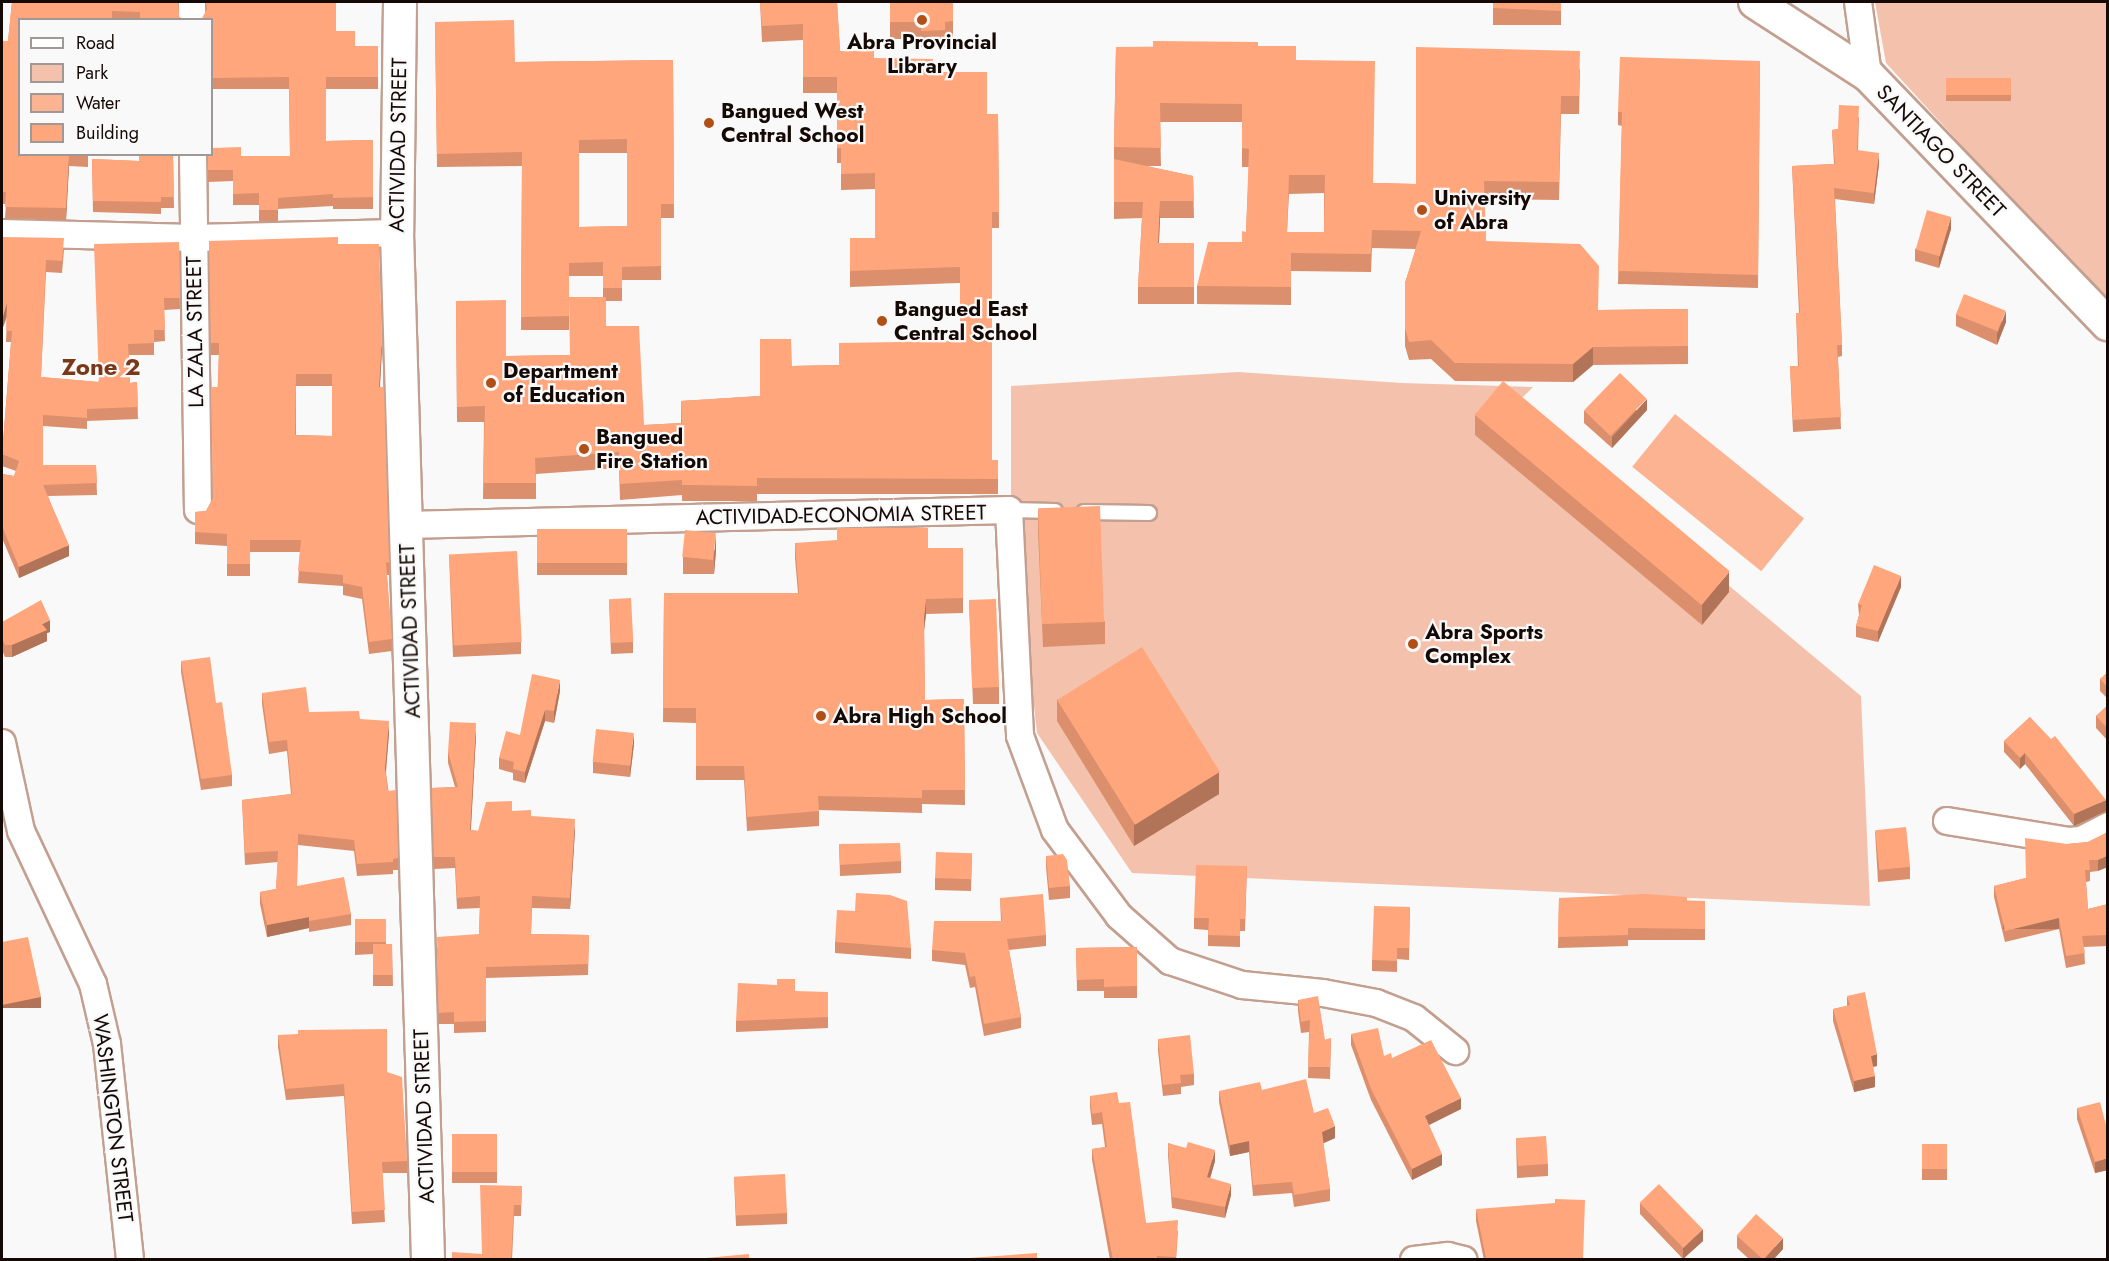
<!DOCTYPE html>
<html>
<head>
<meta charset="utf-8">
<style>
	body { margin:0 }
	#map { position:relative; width:2109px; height:1261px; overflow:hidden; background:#f9f9f9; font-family:Jost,sans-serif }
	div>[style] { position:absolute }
	.green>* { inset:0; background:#f4c2ac }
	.water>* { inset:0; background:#fbb392; transform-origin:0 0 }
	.roads { filter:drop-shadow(2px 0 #c39f8f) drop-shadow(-2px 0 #c39f8f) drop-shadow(0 2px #c39f8f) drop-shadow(0 -2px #c39f8f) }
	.service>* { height:14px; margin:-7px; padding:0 7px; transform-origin:7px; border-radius:7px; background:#fff }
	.minor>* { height:26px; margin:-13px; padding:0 13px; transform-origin:13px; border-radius:13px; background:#fff }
	.tertiary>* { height:32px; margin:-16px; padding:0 16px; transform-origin:16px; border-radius:16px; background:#fff }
	.wall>* { inset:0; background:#db8f6c; transform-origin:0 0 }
	.shaded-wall>* { inset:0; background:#b27458; transform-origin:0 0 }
	.building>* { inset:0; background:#ffa67d; transform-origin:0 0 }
	.dots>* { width:16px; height:16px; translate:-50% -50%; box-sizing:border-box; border:3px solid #f9f9f9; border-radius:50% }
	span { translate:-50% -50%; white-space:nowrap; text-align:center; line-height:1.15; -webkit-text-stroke:4.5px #f9f9f9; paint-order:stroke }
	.poi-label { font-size:21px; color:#150905; font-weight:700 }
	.left { translate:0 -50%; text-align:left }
	.street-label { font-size:21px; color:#150905 }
	.quarter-label { font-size:24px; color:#793918; font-weight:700 }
	.frame { position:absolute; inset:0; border:3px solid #150905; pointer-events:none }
	.legend { position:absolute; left:18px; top:18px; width:195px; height:138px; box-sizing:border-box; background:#f9f9f9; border:2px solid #9e9997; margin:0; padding:8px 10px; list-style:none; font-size:18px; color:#150905 }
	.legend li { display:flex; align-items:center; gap:12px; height:30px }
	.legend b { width:30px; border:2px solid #9e9997 }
</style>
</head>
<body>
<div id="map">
	<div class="green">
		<i style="clip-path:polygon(1875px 2px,2107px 2px,2107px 304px,1886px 63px)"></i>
		<i style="clip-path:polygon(1238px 372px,1402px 383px,1533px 387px,1514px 406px,1861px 696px,1870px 906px,1132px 873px,1037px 733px,1011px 497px,1011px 386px)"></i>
	</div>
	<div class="water">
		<i style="left:1675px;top:414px;width:166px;height:68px;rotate:39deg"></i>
	</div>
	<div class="roads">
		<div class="service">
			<i style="left:1009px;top:510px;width:46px;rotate:1.2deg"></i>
			<i style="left:1084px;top:512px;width:65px;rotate:0.9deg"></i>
		</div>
		<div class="minor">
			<i style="left:192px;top:2px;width:18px;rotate:90deg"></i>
			<i style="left:1858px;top:2px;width:74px;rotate:82.2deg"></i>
			<i style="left:193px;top:154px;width:356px;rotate:89.2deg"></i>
			<i style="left:2px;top:233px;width:192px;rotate:1.5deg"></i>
			<i style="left:194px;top:238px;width:203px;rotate:-1.4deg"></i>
			<i style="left:406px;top:525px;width:603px;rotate:-1.42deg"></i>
			<i style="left:1009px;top:510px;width:226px;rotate:87.2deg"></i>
			<i style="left:1020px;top:736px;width:100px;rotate:69.6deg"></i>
			<i style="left:1055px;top:830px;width:107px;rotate:53.3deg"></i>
			<i style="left:1119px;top:916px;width:68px;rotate:41.4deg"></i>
			<i style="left:1170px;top:961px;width:76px;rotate:18.4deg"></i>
			<i style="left:1242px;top:985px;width:81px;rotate:5.6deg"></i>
			<i style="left:1323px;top:993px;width:54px;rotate:10.7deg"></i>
			<i style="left:1376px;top:1003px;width:41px;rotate:21.5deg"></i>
			<i style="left:1414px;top:1018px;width:53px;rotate:38.8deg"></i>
			<i style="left:2px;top:743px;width:90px;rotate:77.8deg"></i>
			<i style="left:21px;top:831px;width:169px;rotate:64.8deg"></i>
			<i style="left:93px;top:984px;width:62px;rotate:76.9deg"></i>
			<i style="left:107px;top:1044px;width:217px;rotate:83.9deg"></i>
			<i style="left:1947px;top:821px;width:124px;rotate:9.3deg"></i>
			<i style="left:2069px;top:841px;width:12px;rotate:-5deg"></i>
			<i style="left:2081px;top:840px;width:30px;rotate:-27deg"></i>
			<i style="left:1414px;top:1260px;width:34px;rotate:-7deg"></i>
			<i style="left:1448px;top:1256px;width:16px;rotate:14deg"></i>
		</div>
		<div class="tertiary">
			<i style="left:400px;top:2px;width:231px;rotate:90.7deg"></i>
			<i style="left:397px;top:233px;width:1027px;rotate:88.27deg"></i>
			<i style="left:1755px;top:2px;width:135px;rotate:32.9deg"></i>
			<i style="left:1868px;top:75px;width:346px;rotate:46.1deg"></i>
		</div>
	</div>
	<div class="wall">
		<i style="clip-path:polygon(12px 2px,178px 2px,179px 17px,185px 20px,20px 20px,88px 154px,88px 167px,69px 166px,66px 220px,5px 218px,6px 204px,2px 204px,2px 41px,8px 41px)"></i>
		<i style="clip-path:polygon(205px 2px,336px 2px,336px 31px,355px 46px,378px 46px,378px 89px,326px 89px,326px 141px,373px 140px,373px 209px,333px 209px,333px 206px,278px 209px,278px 221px,259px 221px,259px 205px,233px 205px,233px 181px,208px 182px,208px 154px,241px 156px,290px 156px,289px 89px,212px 89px,212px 20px,206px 11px)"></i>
		<i style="clip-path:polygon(evenodd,760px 2px,837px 2px,840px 51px,874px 58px,933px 72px,987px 114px,998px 114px,999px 228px,992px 228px,992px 460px,998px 460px,998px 494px,757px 494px,757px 501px,682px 501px,682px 495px,620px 500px,619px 468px,536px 474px,536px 499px,483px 499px,484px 422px,457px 422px,456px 301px,506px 356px,570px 355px,603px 297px,603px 276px,569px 276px,569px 330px,521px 330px,522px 166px,437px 167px,435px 22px,515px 62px,673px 60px,674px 218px,661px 218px,661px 280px,622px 280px,622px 301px,606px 301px,606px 326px,644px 425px,681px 423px,681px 401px,760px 396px,792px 366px,839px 365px,960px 341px,960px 283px,850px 287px,850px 238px,875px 238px,875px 189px,841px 190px,841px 163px,837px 163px,837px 93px,803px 93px,803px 40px,762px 42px,760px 2px,579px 153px,627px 153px,627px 226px,579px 227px,579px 153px)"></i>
		<i style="clip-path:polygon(890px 2px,953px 2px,953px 38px,945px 39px,945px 47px,921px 47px,921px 39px,890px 39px)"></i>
		<i style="left:1493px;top:2px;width:68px;height:23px"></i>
		<i style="clip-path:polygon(evenodd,1258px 46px,1296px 60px,1373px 183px,1416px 184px,1580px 69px,1579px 114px,1561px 114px,1559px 200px,1484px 199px,1486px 241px,1598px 310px,1688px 309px,1688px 364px,1593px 365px,1573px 382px,1455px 381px,1431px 359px,1409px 360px,1405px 346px,1405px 283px,1416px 249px,1372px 248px,1371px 272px,1291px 271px,1291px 305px,1197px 304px,1197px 286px,1242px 242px,1246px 232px,1249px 167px,1242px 167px,1242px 122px,1160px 122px,1161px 166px,1146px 166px,1193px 176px,1194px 218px,1160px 218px,1159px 243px,1194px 243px,1194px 304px,1138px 304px,1138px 287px,1142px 218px,1114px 219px,1114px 147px,1116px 47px,1258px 46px,1324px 193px,1324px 232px,1287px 232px,1289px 194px,1324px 193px)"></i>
		<i style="clip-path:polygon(1760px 61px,1758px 288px,1618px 284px,1622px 126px,1618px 125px,1618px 112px)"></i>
		<i style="left:2011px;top:78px;width:23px;height:65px;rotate:90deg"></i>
		<i style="clip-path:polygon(1859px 117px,1858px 150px,1879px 164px,1874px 204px,1835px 199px,1842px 345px,1842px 356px,1838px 357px,1841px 429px,1793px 432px,1790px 366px,1798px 366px,1796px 313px,1799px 313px,1792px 166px,1834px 164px,1832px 130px,1838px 129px)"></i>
		<i style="clip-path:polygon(173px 154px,174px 208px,161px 208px,161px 214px,93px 212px,92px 159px,139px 161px)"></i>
		<i style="clip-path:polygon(1951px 229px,1939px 268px,1915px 261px,1915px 249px)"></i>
		<i style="clip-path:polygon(2px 237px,64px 250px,62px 273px,46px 272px,41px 377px,98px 382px,179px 242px,180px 309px,164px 310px,165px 341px,154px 342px,154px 355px,129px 355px,130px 383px,137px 382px,138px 419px,87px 421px,87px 429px,43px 426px,43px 465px,96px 465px,97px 495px,48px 496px,69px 556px,19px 578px,2px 538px,2px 474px,14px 476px,16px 471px,2px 466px,2px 454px,11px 342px,6px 342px,7px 317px,2px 330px)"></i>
		<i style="clip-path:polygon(evenodd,209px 241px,338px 244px,382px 348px,380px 387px,389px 563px,389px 575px,387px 575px,392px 651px,369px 654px,362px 599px,343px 595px,343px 586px,298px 583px,300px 552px,250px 552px,250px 576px,227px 576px,227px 546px,195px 544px,195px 512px,206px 511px,213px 498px,219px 355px,211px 355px,209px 241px,296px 386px,332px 386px,332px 436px,296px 435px,296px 386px)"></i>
		<i style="clip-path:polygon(1956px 314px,2006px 322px,1997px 345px,1956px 326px)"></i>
		<i style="clip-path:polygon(1647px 410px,1612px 448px,1584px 423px,1584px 411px)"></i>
		<i style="clip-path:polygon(1475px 415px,1729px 592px,1702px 625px,1475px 435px)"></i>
		<i style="clip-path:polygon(1038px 510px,1105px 622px,1105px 644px,1043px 647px,1038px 532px)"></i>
		<i style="left:627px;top:529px;width:46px;height:90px;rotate:90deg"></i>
		<i style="clip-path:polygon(795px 543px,928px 548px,963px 548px,963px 613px,926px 614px,924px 630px,925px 700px,964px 699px,965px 805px,922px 804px,922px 813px,819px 810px,819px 826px,747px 831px,744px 780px,696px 780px,696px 723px,663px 722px,664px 593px,798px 593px,795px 558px)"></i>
		<i style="clip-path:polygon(716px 550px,714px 574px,683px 574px,683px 557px)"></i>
		<i style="clip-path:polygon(449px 554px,521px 642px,521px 654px,453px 657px)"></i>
		<i style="clip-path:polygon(1901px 587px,1878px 642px,1856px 637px,1856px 626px,1859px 615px,1858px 604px)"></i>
		<i style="clip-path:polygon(609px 599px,633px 642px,633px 653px,611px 654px)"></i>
		<i style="clip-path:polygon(969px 600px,999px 687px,999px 704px,973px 704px)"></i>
		<i style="clip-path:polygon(2px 622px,50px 632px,47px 633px,47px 641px,12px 657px,5px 657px,2px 650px)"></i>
		<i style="clip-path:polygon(181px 661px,216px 703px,232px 775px,232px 786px,201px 790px,181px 672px)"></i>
		<i style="clip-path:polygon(2108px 672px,2108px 699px,2100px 691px,2100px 679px)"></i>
		<i style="clip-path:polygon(560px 691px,554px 723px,545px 721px,525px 783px,513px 780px,513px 773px,499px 769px,499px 758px)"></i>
		<i style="clip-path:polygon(262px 693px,309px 712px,360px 719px,389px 733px,386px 773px,398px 858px,398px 870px,393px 870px,393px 874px,357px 876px,354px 851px,298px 845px,297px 886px,351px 914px,351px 925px,309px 932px,309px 928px,267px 937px,260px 904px,260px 892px,276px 889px,278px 862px,245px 865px,242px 800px,291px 794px,287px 751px,269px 754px,262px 704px)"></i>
		<i style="clip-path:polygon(1057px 699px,1219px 794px,1134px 846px,1057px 721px)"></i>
		<i style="clip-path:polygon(2108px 705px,2108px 741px,2096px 728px,2096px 716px)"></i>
		<i style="clip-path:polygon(2030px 717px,2106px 811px,2074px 826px,2025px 764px,2020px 769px,2004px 752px,2004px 741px)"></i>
		<i style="clip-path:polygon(476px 735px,471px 830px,478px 831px,512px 811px,575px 830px,570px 909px,532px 908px,531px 934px,589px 935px,588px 975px,486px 978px,486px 1032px,454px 1033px,454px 1024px,439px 1024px,437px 948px,479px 934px,480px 908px,457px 909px,455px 868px,434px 869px,432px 788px,455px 787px,448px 763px,448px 752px)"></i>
		<i style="clip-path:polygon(634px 744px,630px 777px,593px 773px,593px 762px)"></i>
		<i style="clip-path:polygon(1875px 831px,1910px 867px,1910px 879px,1878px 882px)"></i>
		<i style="clip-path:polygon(2108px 832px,2098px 871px,2090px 872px,2090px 881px,2086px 882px,2088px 909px,2108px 904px,2108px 946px,2084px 947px,2085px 964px,2066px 968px,2059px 929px,2005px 942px,1994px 897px,1994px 886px,2026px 878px,2067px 844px,2088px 842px)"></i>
		<i style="clip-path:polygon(839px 844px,901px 861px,901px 873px,840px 876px)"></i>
		<i style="clip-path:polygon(972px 853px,971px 891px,935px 890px,935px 878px)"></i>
		<i style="clip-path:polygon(1046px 856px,1070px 886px,1070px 898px,1049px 900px,1046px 867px)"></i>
		<i style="clip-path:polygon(1247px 866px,1245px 931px,1240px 931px,1240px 947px,1208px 946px,1208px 930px,1194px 929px,1194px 918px)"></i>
		<i style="clip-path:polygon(1000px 898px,1046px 935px,1046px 946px,1009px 950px,1021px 1017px,1021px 1028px,984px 1036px,975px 987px,970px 988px,965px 965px,932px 961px,932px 950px,1001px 921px)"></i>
		<i style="clip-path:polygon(1559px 898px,1705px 901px,1705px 940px,1628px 940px,1628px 946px,1558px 948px)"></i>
		<i style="clip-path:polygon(1410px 907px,1409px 960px,1397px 959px,1397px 972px,1372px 971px,1372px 960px)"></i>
		<i style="clip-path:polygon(855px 911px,911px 948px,911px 959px,835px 953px,835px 942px)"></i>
		<i style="clip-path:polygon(386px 919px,386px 944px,392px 944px,393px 986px,373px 986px,373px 954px,355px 955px,355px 920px)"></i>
		<i style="clip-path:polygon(1137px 947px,1137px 998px,1104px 998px,1104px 991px,1077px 991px,1076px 948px)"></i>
		<i style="clip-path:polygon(828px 992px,828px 1028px,736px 1032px,736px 1021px)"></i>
		<i style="clip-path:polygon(1847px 996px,1877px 1066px,1873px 1067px,1875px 1087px,1854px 1092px,1833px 1021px,1833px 1009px,1847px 1006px)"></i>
		<i style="clip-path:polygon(1298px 1000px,1325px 1040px,1331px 1038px,1330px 1079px,1308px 1078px,1309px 1032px,1301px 1033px,1298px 1011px)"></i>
		<i style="clip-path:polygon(1351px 1034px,1384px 1056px,1392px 1058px,1461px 1109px,1429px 1125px,1442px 1165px,1412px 1180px,1371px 1100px,1351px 1045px)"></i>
		<i style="clip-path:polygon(278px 1035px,387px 1072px,407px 1161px,407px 1173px,382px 1173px,385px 1222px,352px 1224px,344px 1096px,286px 1100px,278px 1047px)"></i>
		<i style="clip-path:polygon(1158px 1039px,1194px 1074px,1194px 1085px,1181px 1087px,1181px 1094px,1163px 1096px,1158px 1051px)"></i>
		<i style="clip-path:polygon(1262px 1090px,1314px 1113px,1335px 1138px,1323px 1143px,1330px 1189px,1330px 1201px,1294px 1207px,1292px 1193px,1253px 1196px,1249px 1152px,1230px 1156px,1219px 1102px,1219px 1091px)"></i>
		<i style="clip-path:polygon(1090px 1096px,1119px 1103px,1146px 1223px,1178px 1231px,1176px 1260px,1110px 1260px,1092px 1160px,1092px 1149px,1105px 1147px,1102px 1124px,1092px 1125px,1090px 1107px)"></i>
		<i style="clip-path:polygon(2077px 1108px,2108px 1133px,2108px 1170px,2095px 1173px,2077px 1119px)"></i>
		<i style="left:452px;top:1134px;width:45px;height:49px"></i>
		<i style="clip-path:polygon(1516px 1138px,1548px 1164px,1548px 1176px,1517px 1178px)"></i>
		<i style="clip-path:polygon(1168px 1143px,1215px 1161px,1210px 1178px,1231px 1195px,1225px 1218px,1172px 1208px,1168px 1155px)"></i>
		<i style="left:1922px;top:1144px;width:25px;height:36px"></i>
		<i style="clip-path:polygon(734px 1177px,787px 1213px,787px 1224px,736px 1226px)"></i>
		<i style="clip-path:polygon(522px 1186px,521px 1216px,514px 1216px,512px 1260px,482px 1254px)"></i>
		<i style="clip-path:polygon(1640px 1203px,1703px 1241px,1683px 1259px,1640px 1214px)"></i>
		<i style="clip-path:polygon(1476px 1209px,1583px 1260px,1484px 1260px,1476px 1221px)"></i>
		<i style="clip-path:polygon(1737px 1236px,1783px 1249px,1773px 1260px,1750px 1260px,1737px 1248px)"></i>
	</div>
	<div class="shaded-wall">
		<i style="clip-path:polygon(1879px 153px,1879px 164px,1874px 204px,1874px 193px)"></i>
		<i style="clip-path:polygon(69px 155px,69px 166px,66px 220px,66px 208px)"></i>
		<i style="clip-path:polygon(1160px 201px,1160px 218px,1158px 260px,1158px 243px)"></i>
		<i style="clip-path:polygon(1951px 217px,1951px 229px,1939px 268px,1939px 257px)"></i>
		<i style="clip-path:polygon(7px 303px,7px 315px,2px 330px,2px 319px)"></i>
		<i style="clip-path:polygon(2006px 311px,2006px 322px,1997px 345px,1997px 334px)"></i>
		<i style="clip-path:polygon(382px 336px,382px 348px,379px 399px,379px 387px)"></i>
		<i style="clip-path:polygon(1593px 347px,1593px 365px,1573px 382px,1573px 364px)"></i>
		<i style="clip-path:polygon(1647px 399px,1647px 410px,1612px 448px,1612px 437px)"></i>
		<i style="clip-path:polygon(716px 533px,716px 550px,714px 574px,714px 557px)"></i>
		<i style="clip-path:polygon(69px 545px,69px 556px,19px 578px,19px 567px)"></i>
		<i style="clip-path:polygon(1729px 572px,1729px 592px,1702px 625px,1702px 605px)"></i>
		<i style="clip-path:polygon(1901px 576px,1901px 587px,1878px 642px,1878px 631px)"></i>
		<i style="clip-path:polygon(926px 599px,926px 614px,924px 631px,924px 617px)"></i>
		<i style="clip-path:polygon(50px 620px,50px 632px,47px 633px,47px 641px,12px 657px,12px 645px,42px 624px)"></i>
		<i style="clip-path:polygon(560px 680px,560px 691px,554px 723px,554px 711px)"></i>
		<i style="clip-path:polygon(545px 710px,545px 721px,525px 783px,525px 772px)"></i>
		<i style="clip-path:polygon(389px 721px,389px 733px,385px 779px,385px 768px)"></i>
		<i style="clip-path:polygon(476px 723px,476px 735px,470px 841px,470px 830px)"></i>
		<i style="clip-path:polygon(634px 733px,634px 744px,630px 777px,630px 766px)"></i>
		<i style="clip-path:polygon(2025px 753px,2025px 764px,2020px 769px,2020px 758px)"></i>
		<i style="clip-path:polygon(1219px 772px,1219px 794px,1134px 846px,1134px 824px)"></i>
		<i style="clip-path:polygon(2106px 800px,2106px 811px,2074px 826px,2074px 814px)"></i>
		<i style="clip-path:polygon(575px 819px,575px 830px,570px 909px,570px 898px)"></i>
		<i style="clip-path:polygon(2108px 855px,2108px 867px,2098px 871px,2098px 860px)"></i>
		<i style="clip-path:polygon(309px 917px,309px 928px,267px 937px,267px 925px)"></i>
		<i style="left:2059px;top:918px;width:11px;height:56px;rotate:90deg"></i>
		<i style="left:41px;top:997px;width:11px;height:40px;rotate:90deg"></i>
		<i style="clip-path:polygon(1877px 1054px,1877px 1066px,1871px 1067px,1871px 1056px)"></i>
		<i style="clip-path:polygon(1875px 1076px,1875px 1087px,1854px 1092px,1854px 1081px)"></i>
		<i style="clip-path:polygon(1461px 1098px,1461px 1109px,1425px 1127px,1425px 1116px)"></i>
		<i style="clip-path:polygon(1335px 1126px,1335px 1138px,1322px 1144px,1322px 1132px)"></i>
		<i style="clip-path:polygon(1249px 1141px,1249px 1152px,1230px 1156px,1230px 1145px)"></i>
		<i style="clip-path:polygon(1215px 1150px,1215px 1161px,1207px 1189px,1207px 1177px)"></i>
		<i style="clip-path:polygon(1442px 1154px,1442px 1165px,1412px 1180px,1412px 1169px)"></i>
		<i style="clip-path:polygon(2108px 1158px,2108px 1170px,2095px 1173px,2095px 1162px)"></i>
		<i style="clip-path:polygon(1231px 1184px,1231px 1195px,1225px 1218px,1225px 1207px)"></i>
		<i style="clip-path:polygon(1703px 1229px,1703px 1241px,1683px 1259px,1683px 1248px)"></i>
		<i style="clip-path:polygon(1783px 1238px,1783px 1249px,1773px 1260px,1763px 1260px)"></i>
	</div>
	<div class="building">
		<i style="clip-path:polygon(12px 2px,178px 2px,179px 17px,185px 20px,140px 20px,140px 12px,112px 11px,112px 20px,20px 20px,20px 154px,88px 154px,88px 155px,69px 155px,66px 208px,5px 207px,6px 192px,2px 192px,2px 41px,8px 41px)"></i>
		<i style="clip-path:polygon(206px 2px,336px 2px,336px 31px,355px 31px,355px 46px,378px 46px,378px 77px,326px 77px,326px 141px,373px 140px,373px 197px,333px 198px,333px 194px,278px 198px,278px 210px,259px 210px,259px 193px,233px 194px,233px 170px,208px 170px,208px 154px,212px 154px,212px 148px,241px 147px,241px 156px,290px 156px,289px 77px,212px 78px,212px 20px,201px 20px,207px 9px)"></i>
		<i style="clip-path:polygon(760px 2px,837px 2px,840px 51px,874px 51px,874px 58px,933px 59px,933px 72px,987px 72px,987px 114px,998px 114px,999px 212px,992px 212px,992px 460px,998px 460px,998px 479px,757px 478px,757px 486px,682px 485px,682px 480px,620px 484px,619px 452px,535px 458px,536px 483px,483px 483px,485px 406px,457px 407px,456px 301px,506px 300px,506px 356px,570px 355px,569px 297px,606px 297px,606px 326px,639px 326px,644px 425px,682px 423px,681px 401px,760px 396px,760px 339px,791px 339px,792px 366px,839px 365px,839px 343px,960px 341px,960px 267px,850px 271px,850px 238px,875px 238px,875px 173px,841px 174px,841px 148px,837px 148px,837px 77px,803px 77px,803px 24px,762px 26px)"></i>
		<i style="clip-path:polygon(890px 2px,953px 2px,953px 21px,945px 22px,945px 30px,921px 31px,921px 22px,890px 22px)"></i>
		<i style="clip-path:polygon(1493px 2px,1561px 2px,1561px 11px,1493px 8px)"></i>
		<i style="clip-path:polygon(evenodd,514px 20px,515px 62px,673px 60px,674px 204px,661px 204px,661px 266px,622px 267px,622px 288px,603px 288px,603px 262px,569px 263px,569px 316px,521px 317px,522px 152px,437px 154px,435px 22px,514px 20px,627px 139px,627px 226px,579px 227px,579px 140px,627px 139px)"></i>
		<i style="clip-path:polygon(evenodd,1153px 41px,1258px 42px,1258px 46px,1296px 46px,1296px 60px,1375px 61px,1373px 183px,1416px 184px,1416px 47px,1580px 51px,1579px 96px,1561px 96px,1559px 182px,1484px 181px,1486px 241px,1580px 244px,1599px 266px,1598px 310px,1688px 309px,1688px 346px,1593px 347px,1573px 364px,1455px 363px,1431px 340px,1409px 342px,1405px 328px,1405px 283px,1421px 231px,1372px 230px,1371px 254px,1291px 253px,1291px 287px,1197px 286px,1208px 242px,1242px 242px,1242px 231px,1246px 232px,1249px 149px,1242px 148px,1242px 104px,1160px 103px,1161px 148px,1114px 147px,1116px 47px,1153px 47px,1153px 41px,1289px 175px,1325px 175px,1324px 232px,1287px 232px,1289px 175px)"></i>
		<i style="clip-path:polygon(1620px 57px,1760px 61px,1758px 275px,1618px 271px,1622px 112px,1618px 112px)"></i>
		<i style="left:2011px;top:78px;width:17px;height:65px;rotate:90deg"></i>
		<i style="clip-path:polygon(1839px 105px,1859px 106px,1857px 150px,1879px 153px,1874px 193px,1834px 188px,1842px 345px,1837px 345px,1841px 417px,1793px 420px,1790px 366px,1799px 366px,1796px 313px,1800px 313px,1792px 166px,1835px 164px,1832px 130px,1838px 129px)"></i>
		<i style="clip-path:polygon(139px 154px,173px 154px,174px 197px,161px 197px,161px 202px,93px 201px,92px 159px,139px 161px)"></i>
		<i style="clip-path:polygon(1114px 159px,1193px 176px,1194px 201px,1160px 201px,1158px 243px,1194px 243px,1194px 287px,1138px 287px,1143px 202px,1114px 202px)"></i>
		<i style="left:1927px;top:210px;width:25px;height:41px;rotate:16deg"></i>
		<i style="clip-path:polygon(2px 237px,64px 238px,62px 261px,46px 260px,41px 377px,99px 382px,94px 244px,179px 242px,180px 298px,164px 298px,165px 330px,154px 330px,154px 343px,128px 344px,130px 383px,137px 382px,138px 407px,87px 409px,87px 418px,43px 415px,43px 465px,96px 465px,97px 483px,43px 485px,69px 545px,19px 567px,2px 526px,2px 474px,14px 476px,19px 461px,2px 454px,12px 331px,6px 331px,7px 303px,2px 319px)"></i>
		<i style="clip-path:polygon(evenodd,338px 237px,338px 244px,379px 244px,382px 336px,379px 387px,384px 387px,389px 563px,386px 562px,392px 639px,369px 642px,362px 587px,343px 583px,343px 575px,298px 571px,301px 540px,250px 540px,250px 564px,227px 564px,227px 534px,195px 532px,195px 512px,206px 511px,213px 498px,211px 387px,218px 387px,219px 343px,211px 343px,209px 241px,338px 237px,296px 374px,332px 374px,332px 436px,295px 435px,296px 374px)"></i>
		<i style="left:1964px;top:294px;width:45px;height:22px;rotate:22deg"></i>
		<i style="left:1620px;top:373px;width:37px;height:52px;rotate:44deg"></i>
		<i style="left:1503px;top:381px;width:296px;height:44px;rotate:40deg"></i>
		<i style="left:1100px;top:506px;width:116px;height:62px;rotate:88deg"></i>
		<i style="clip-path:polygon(837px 528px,928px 528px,928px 548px,963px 548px,963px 598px,926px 599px,924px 617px,925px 700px,964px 699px,965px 790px,922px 790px,922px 798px,818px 796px,819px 811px,747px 817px,744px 766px,696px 766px,696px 708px,663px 708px,664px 593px,799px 593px,795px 543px,837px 540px)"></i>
		<i style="left:627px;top:529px;width:34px;height:90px;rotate:90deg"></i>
		<i style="left:685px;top:530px;width:31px;height:27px;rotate:6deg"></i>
		<i style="left:517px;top:551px;width:91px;height:68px;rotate:87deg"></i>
		<i style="clip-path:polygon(1874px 565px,1901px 576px,1878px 631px,1856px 626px,1862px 605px,1858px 604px)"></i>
		<i style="left:631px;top:598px;width:44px;height:22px;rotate:87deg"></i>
		<i style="left:996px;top:599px;width:88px;height:27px;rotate:88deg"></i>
		<i style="clip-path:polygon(41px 600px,50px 620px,42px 624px,47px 630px,12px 645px,5px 645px,2px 638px,2px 622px)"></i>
		<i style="left:1142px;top:647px;width:147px;height:100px;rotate:58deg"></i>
		<i style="clip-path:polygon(210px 657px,216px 703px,222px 702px,232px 775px,201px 779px,181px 661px)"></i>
		<i style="clip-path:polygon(2108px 672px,2108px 688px,2100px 679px)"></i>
		<i style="clip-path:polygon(532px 674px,560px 680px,554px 711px,545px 710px,525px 772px,513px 769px,514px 762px,499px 758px,506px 731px,520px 735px)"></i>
		<i style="clip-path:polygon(306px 687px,309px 712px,359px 711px,360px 719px,389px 721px,385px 768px,388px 791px,396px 790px,398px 858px,393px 859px,393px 862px,357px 864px,354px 840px,298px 834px,297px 886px,344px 877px,351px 914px,309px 921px,309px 917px,267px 925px,260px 892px,276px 889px,278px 851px,245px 853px,242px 800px,292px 794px,287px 740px,269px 742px,262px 693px)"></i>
		<i style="clip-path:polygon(2108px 705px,2108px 729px,2096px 716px)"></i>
		<i style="clip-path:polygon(2030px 717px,2051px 739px,2055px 736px,2106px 800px,2074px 814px,2025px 753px,2020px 758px,2004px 741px)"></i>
		<i style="clip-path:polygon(450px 722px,476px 723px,470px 830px,478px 831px,486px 802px,512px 801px,512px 811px,531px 810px,531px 816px,575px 819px,570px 898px,532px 896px,531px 934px,589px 935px,588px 964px,486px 967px,486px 1021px,454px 1022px,454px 1012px,439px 1013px,437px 937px,479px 934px,480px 896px,457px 898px,455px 857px,434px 857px,432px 788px,458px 787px,448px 752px)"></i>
		<i style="left:596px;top:729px;width:38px;height:33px;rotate:6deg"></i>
		<i style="left:1906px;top:827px;width:40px;height:31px;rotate:84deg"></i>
		<i style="clip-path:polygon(2108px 832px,2108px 855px,2098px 860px,2089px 860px,2090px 870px,2085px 870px,2088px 909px,2108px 904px,2108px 935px,2082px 936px,2085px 953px,2066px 956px,2059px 918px,2005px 931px,1994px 886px,2026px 878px,2025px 838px,2067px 844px,2088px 842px)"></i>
		<i style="clip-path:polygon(900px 843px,901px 861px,840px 865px,839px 844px)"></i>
		<i style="left:936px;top:852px;width:36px;height:26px;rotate:2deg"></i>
		<i style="clip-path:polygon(1063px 854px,1067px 860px,1070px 886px,1049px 888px,1046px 856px)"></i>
		<i style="clip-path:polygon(1196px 865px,1247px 866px,1245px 919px,1240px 919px,1240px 936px,1208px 935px,1209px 918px,1194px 918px)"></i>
		<i style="clip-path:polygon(856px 893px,890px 895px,907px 901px,911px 948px,835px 942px,837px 910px,855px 911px)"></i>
		<i style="clip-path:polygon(1043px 894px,1046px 935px,1007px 939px,1021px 1017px,984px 1024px,975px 976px,970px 977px,965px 953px,932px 950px,934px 921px,1002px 921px,1000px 898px)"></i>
		<i style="clip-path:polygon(1646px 894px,1687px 897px,1687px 901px,1705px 901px,1705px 929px,1628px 928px,1628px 935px,1558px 937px,1559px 898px)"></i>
		<i style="clip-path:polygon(1374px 906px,1410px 907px,1409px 948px,1397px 948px,1397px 961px,1372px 960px)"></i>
		<i style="left:386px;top:919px;width:23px;height:31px;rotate:90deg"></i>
		<i style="clip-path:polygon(28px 937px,41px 997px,2px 1005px,2px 942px)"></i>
		<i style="left:373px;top:944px;width:19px;height:31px"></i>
		<i style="clip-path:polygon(1137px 947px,1137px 986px,1104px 987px,1104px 979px,1077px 980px,1076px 948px)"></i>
		<i style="clip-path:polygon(777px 979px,795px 979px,795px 991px,828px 992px,828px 1017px,736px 1021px,738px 983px,777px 985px)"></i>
		<i style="clip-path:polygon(1865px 992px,1877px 1054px,1871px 1056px,1875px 1076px,1854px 1081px,1833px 1009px,1850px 1005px,1847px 996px)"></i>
		<i style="clip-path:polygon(1318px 996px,1325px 1040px,1331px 1038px,1330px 1067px,1308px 1067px,1310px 1020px,1301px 1022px,1298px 1000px)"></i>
		<i style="clip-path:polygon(1378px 1028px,1384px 1056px,1391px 1053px,1392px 1058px,1431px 1040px,1461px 1098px,1425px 1116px,1442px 1154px,1412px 1169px,1371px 1089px,1351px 1034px)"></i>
		<i style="clip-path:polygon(387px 1029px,387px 1072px,402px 1077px,407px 1161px,382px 1162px,385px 1210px,352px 1212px,344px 1084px,286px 1089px,278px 1035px,298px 1034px,298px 1030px)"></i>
		<i style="clip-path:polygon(1190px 1035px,1194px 1074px,1180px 1075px,1181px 1083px,1163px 1085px,1158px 1039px)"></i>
		<i style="clip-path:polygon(1306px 1079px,1314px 1113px,1328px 1108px,1335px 1126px,1322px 1132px,1330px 1189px,1294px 1195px,1292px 1182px,1253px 1185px,1249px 1141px,1230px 1145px,1219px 1091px,1260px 1082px,1262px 1090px)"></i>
		<i style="clip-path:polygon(1117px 1092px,1119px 1103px,1130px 1102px,1146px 1223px,1178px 1220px,1176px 1257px,1157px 1256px,1157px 1260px,1113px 1260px,1092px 1149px,1107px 1147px,1102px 1112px,1092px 1114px,1090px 1096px)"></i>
		<i style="clip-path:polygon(2100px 1102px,2108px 1133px,2108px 1158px,2095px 1162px,2077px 1108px)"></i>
		<i style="left:452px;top:1134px;width:45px;height:38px"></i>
		<i style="left:1546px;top:1136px;width:28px;height:30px;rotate:86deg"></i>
		<i style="clip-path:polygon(1188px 1142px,1215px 1150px,1207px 1177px,1231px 1184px,1225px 1207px,1172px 1197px,1168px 1143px,1186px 1148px)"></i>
		<i style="left:1922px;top:1144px;width:25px;height:25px"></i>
		<i style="left:785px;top:1174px;width:39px;height:51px;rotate:87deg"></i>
		<i style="left:1659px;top:1184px;width:63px;height:27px;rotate:46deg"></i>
		<i style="clip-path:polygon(480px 1185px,522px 1186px,521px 1205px,514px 1205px,511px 1260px,452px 1260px,452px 1252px,482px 1254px)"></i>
		<i style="clip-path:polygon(1555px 1199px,1585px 1200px,1583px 1260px,1487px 1260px,1486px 1258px,1476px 1209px,1555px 1203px)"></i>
		<i style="left:1756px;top:1214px;width:36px;height:29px;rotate:42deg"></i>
		<i style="clip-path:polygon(1037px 1253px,1037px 1259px,1060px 1258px,1060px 1260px,942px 1260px)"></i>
		<i style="clip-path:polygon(749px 1254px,749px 1260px,684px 1260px)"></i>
	</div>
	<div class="dots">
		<i style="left:922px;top:20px;background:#b14f16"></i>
		<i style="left:709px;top:123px;background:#b14f16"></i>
		<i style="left:1422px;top:210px;background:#b14f16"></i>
		<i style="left:882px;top:321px;background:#b14f16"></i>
		<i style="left:491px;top:383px;background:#b14f16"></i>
		<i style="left:584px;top:449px;background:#b14f16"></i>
		<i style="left:1413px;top:644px;background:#b14f16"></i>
		<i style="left:821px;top:716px;background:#b14f16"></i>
	</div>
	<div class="poi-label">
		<span style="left:922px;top:54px">Abra Provincial<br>Library</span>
		<span class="left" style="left:721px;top:123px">Bangued West<br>Central School</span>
		<span class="left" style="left:1434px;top:210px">University<br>of Abra</span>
		<span class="left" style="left:894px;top:321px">Bangued East<br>Central School</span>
		<span class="left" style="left:503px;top:383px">Department<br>of Education</span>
		<span class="left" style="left:596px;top:449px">Bangued<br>Fire Station</span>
		<span class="left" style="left:1425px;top:644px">Abra Sports<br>Complex</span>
		<span class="left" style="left:833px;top:716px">Abra High School</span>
	</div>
	<div class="street-label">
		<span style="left:398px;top:145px;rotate:-89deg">ACTIVIDAD STREET</span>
		<span style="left:1941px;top:151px;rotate:46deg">SANTIAGO STREET</span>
		<span style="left:195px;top:332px;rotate:-91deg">LA ZALA STREET</span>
		<span style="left:841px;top:515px;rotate:-1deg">ACTIVIDAD-ECONOMIA STREET</span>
		<span style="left:410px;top:631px;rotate:-92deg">ACTIVIDAD STREET</span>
		<span style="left:424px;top:1116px;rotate:-92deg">ACTIVIDAD STREET</span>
		<span style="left:113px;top:1118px;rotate:83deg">WASHINGTON STREET</span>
	</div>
	<div class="quarter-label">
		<span style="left:101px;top:367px">Zone 2</span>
	</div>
	<div class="frame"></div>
	<ul class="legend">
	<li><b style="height:8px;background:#fff"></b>Road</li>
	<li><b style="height:16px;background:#f4c2ac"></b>Park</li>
	<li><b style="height:16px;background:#fbb392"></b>Water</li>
	<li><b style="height:16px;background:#ffa67d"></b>Building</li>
	</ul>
</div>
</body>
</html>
